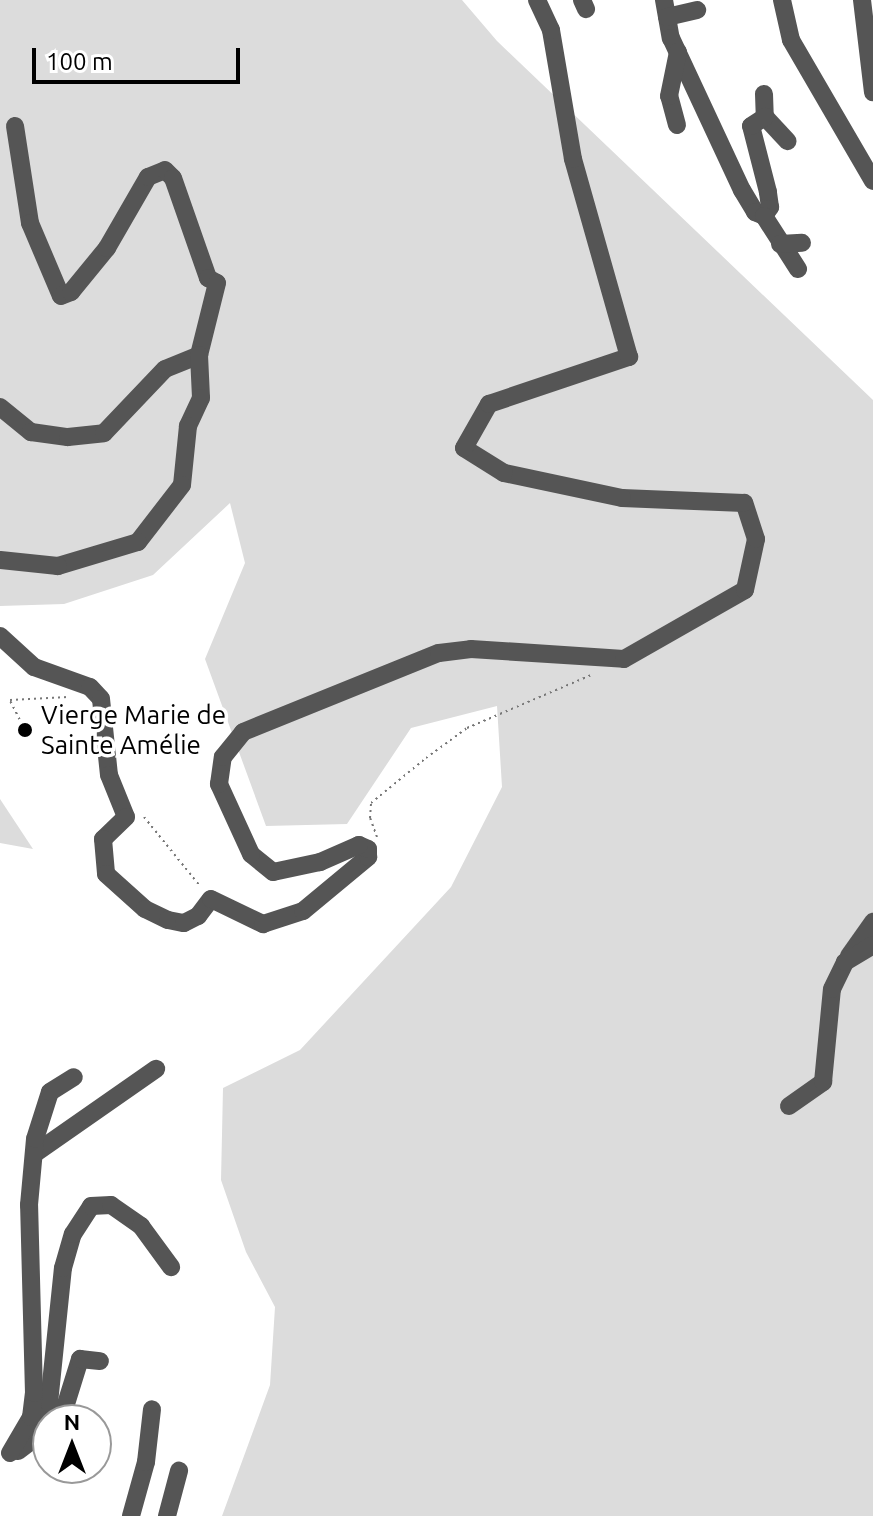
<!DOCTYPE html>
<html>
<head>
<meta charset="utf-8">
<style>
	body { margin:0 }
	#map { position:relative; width:873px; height:1516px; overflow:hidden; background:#fff; font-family:Ubuntu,sans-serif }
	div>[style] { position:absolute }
	.green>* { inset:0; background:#dcdcdc }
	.path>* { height:2px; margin-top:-1px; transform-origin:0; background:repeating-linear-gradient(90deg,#777 0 2px,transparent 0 6px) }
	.minor>* { height:18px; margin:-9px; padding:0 9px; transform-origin:9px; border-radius:9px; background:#555 }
	.dots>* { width:22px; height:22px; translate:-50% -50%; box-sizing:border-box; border:4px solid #fff; border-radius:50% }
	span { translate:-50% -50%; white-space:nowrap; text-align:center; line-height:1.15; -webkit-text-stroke:7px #fff; paint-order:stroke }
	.poi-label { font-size:26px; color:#000 }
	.left { translate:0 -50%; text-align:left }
	.north { position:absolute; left:32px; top:1404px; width:80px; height:80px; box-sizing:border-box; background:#fff; border:2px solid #999; border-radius:50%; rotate:0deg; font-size:22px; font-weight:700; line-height:32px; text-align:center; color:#000 }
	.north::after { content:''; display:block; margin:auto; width:28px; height:36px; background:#000; clip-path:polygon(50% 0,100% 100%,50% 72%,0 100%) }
	.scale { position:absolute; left:32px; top:48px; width:208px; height:36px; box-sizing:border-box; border:4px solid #000; border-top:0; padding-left:10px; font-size:24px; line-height:28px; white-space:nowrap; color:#000; -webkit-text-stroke:6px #fff; paint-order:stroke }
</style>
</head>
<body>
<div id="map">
	<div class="green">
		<i style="clip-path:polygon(0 0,462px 0,497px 41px,873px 400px,873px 1516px,222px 1516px,270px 1385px,275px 1307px,246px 1252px,221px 1180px,223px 1088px,300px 1050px,451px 887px,502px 787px,497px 706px,411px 728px,347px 824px,266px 826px,205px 659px,245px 563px,230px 503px,153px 575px,64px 604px,0 606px)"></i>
		<i style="clip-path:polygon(0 799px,33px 849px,0 843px)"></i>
	</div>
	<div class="path">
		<i style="left:25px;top:730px;width:34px;rotate:-117deg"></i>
		<i style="left:10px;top:700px;width:58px;rotate:-3deg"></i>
		<i style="left:144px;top:817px;width:89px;rotate:50.9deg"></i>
		<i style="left:377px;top:837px;width:20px;rotate:-110deg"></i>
		<i style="left:370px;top:818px;width:15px;rotate:-86deg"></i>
		<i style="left:371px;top:803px;width:71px;rotate:-39.3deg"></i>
		<i style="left:426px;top:758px;width:51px;rotate:-36.2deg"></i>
		<i style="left:467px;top:728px;width:135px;rotate:-23.1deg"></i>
	</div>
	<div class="minor">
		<i style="left:582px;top:0;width:10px;rotate:66deg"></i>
		<i style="left:664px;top:0;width:39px;rotate:80deg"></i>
		<i style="left:671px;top:38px;width:168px;rotate:65deg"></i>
		<i style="left:742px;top:190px;width:26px;rotate:59deg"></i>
		<i style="left:755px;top:212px;width:10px;rotate:24deg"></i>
		<i style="left:782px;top:0;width:41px;rotate:77.3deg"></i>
		<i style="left:791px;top:40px;width:163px;rotate:59.8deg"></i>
		<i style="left:862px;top:0;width:93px;rotate:83.2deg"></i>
		<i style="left:667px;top:17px;width:31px;rotate:-13deg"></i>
		<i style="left:764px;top:94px;width:23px;rotate:88deg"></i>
		<i style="left:765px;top:117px;width:33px;rotate:47deg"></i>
		<i style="left:677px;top:125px;width:30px;rotate:-105deg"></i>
		<i style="left:669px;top:96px;width:45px;rotate:-78.4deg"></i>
		<i style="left:15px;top:126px;width:98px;rotate:81.2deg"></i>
		<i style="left:30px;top:223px;width:79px;rotate:67deg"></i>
		<i style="left:61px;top:296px;width:11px;rotate:-22deg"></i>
		<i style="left:71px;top:292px;width:57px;rotate:-50.7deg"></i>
		<i style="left:107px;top:248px;width:82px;rotate:-60deg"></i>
		<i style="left:148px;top:177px;width:18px;rotate:-22deg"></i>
		<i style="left:165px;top:170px;width:11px;rotate:45deg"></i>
		<i style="left:173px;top:178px;width:106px;rotate:70.7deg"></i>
		<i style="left:208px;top:278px;width:10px;rotate:29deg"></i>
		<i style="left:217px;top:283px;width:74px;rotate:104deg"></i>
		<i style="left:764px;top:216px;width:11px;rotate:-56deg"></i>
		<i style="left:770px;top:207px;width:15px;rotate:-98deg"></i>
		<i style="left:768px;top:192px;width:68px;rotate:-104.4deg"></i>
		<i style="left:751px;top:126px;width:17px;rotate:-33deg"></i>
		<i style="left:764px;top:216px;width:63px;rotate:57.3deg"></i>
		<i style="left:780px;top:244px;width:22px;rotate:-3deg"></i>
		<i style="left:0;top:407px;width:40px;rotate:39deg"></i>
		<i style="left:31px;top:432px;width:37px;rotate:8deg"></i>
		<i style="left:68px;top:437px;width:36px;rotate:-6deg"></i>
		<i style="left:104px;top:433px;width:88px;rotate:-46.4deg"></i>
		<i style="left:165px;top:369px;width:37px;rotate:-22deg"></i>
		<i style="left:199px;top:355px;width:43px;rotate:87.3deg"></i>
		<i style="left:201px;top:398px;width:31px;rotate:115deg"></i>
		<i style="left:188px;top:426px;width:59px;rotate:95.8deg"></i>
		<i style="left:182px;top:485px;width:72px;rotate:127.7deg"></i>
		<i style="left:138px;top:542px;width:84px;rotate:163.3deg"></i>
		<i style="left:58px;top:566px;width:58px;rotate:-174.1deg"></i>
		<i style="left:0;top:636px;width:46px;rotate:42.4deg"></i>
		<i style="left:34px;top:667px;width:59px;rotate:19.7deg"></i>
		<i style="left:90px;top:687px;width:16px;rotate:47deg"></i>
		<i style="left:101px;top:699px;width:76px;rotate:84deg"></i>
		<i style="left:109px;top:775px;width:45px;rotate:68deg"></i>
		<i style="left:126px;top:817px;width:32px;rotate:136deg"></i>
		<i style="left:103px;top:839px;width:35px;rotate:85deg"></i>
		<i style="left:106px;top:874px;width:52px;rotate:41.9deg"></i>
		<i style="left:145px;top:909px;width:25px;rotate:26deg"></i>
		<i style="left:168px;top:920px;width:16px;rotate:11deg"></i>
		<i style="left:184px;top:923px;width:16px;rotate:-27deg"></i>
		<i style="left:198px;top:916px;width:21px;rotate:-53deg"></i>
		<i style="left:211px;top:899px;width:58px;rotate:25.7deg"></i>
		<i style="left:263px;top:924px;width:42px;rotate:-18deg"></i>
		<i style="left:303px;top:911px;width:85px;rotate:-39.7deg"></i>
		<i style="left:368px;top:857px;width:8px;rotate:-90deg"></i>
		<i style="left:368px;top:849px;width:10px;rotate:-156deg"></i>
		<i style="left:359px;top:845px;width:43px;rotate:156.4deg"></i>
		<i style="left:320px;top:862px;width:48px;rotate:168deg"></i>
		<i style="left:273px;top:872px;width:28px;rotate:-141deg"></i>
		<i style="left:251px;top:854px;width:77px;rotate:-114.6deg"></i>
		<i style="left:219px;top:784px;width:27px;rotate:-82deg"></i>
		<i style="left:223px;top:757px;width:32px;rotate:-51deg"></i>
		<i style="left:243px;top:732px;width:211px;rotate:-22deg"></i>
		<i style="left:439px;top:653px;width:32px;rotate:-7deg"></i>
		<i style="left:471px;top:649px;width:153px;rotate:3.7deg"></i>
		<i style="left:624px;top:659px;width:139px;rotate:-29.7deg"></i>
		<i style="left:745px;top:590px;width:52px;rotate:-77.8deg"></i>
		<i style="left:756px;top:539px;width:38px;rotate:-108deg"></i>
		<i style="left:744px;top:503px;width:122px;rotate:-177.7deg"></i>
		<i style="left:622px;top:498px;width:121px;rotate:-168deg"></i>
		<i style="left:504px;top:473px;width:47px;rotate:-148deg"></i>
		<i style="left:464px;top:448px;width:51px;rotate:-60.4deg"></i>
		<i style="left:489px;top:404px;width:148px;rotate:-18.6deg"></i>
		<i style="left:629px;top:357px;width:206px;rotate:-105.8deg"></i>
		<i style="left:573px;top:159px;width:131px;rotate:-99.7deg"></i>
		<i style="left:551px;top:30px;width:33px;rotate:-115deg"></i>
		<i style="left:849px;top:956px;width:42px;rotate:-54.8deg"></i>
		<i style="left:789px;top:1106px;width:42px;rotate:-35.2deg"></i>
		<i style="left:823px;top:1082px;width:93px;rotate:-84.5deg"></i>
		<i style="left:832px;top:989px;width:30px;rotate:-64deg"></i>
		<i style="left:845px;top:962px;width:33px;rotate:-31deg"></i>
		<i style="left:34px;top:1154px;width:149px;rotate:-34.9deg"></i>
		<i style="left:61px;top:1420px;width:64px;rotate:-72.7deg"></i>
		<i style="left:80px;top:1359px;width:20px;rotate:6deg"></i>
		<i style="left:18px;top:1451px;width:26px;rotate:-37deg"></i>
		<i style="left:39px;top:1435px;width:34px;rotate:-73deg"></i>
		<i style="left:49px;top:1403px;width:136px;rotate:-84.1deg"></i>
		<i style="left:63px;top:1268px;width:35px;rotate:-74deg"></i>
		<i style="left:73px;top:1234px;width:33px;rotate:-57deg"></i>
		<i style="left:91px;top:1206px;width:20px;rotate:-3deg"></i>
		<i style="left:111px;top:1205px;width:37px;rotate:35deg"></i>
		<i style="left:141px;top:1226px;width:51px;rotate:53.8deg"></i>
		<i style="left:10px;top:1453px;width:42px;rotate:-59.7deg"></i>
		<i style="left:31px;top:1417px;width:24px;rotate:-83deg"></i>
		<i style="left:34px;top:1393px;width:188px;rotate:-91.5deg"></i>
		<i style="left:29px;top:1205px;width:66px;rotate:-84.8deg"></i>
		<i style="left:35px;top:1139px;width:49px;rotate:-72.3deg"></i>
		<i style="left:50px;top:1092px;width:28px;rotate:-32deg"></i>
		<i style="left:131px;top:1516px;width:56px;rotate:-74.5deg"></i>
		<i style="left:146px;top:1462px;width:53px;rotate:-83.5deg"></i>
		<i style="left:167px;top:1516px;width:47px;rotate:-75.1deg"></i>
	</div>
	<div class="dots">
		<i style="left:25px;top:730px;background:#000"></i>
	</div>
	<div class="poi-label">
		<span class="left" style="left:41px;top:730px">Vierge Marie de<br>Sainte Amélie</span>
	</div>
	<div class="north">N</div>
	<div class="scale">100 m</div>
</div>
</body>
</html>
